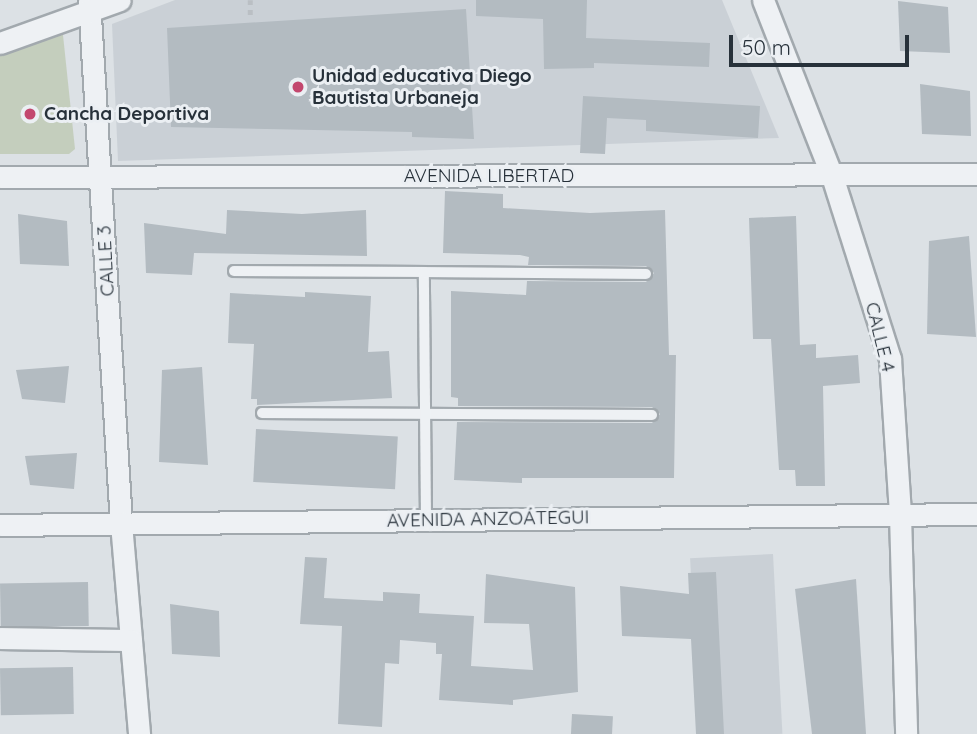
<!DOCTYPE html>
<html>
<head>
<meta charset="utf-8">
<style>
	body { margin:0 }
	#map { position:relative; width:977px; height:734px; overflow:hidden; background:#dce1e5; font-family:Quicksand,sans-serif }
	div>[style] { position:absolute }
	.built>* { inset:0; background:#cad0d6; transform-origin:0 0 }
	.green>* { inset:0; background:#c4cebd }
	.building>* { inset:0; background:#b3bbc1; transform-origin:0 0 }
	.path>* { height:4.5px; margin-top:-2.25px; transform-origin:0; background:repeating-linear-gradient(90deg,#babfc4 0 5px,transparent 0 10px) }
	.roads { filter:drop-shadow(2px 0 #a2a9ae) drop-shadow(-2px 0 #a2a9ae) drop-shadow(0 2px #a2a9ae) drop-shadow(0 -2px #a2a9ae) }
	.service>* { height:10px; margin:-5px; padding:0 5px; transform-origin:5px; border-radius:5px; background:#eef1f4 }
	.minor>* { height:21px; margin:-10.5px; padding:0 10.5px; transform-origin:10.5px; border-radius:10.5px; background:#eef1f4 }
	.dots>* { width:19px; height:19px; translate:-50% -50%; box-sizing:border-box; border:4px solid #ebeff3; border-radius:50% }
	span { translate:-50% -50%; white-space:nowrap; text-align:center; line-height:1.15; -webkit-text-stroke:6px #ebeff3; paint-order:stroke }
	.poi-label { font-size:19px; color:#27313a; font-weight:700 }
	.left { translate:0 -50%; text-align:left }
	.street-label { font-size:19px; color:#27313a }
	.scale { position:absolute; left:729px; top:35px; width:180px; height:32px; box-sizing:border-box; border:4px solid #27313a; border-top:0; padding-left:9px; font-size:21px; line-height:24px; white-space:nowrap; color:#27313a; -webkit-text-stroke:5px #ebeff3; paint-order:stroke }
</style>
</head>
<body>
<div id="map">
	<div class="built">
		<i style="clip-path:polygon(175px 0,722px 0,779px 138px,118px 161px,112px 24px)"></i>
		<i style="left:773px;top:554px;width:180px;height:83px;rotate:87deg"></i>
	</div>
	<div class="green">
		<i style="clip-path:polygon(53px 32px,63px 35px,75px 149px,69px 154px,0 154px,0 52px)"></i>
	</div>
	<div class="building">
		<i style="clip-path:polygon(476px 0,587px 0,586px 38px,710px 43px,709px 67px,594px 63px,594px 68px,544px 69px,543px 19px,476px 16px)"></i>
		<i style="clip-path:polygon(898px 1px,948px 7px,950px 53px,900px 51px)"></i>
		<i style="clip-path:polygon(466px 9px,474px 139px,412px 137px,412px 132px,171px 127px,167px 28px)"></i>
		<i style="clip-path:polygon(920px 84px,970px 91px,971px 136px,922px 134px)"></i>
		<i style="clip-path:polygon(583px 96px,760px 106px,758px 138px,646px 131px,646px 120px,607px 118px,605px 154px,580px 153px)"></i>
		<i style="clip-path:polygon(445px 191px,503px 194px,503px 208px,590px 213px,665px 210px,669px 355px,676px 355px,674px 478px,522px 478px,522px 483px,454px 480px,457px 422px,652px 423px,660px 414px,652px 407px,458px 406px,458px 398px,451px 397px,451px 291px,526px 295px,527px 281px,646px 282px,654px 273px,646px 266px,528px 265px,529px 257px,520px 255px,443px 253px)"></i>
		<i style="clip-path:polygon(227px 210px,302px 214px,366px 210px,367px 256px,194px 253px,192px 275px,146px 273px,144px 223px,226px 234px)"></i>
		<i style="clip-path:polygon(18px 214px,67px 221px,69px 266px,20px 264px)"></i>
		<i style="clip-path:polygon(796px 216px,800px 345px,816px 344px,816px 358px,858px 355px,860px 383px,823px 386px,825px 486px,796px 486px,795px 470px,779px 470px,771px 339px,753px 339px,749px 218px)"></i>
		<i style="clip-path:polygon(969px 236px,976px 337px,927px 334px,929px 241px)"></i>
		<i style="clip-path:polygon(305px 292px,371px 296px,368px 352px,389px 351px,392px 398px,257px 405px,257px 399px,251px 399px,254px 344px,228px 343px,230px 293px,305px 297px)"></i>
		<i style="clip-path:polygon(69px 366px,65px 403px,22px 399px,16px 370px)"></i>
		<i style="clip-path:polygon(202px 367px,208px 465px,159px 462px,162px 370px)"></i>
		<i style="left:256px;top:429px;width:142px;height:53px;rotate:3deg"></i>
		<i style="clip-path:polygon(77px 453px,74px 489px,30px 485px,25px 456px)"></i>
		<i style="clip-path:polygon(305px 557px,327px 558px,324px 598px,383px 601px,383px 592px,420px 594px,419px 613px,474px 616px,471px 666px,533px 670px,529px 624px,484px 623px,486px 574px,575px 587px,578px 692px,513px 700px,513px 705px,439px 700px,442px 654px,436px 654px,436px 643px,400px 640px,399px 664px,385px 663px,382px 727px,338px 724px,342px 626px,300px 624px)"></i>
		<i style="clip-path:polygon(716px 572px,724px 734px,696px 734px,691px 639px,622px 636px,620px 586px,689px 594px,688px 573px)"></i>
		<i style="clip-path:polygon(856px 579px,866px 734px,812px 734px,795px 589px)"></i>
		<i style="left:88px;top:582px;width:44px;height:88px;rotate:89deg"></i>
		<i style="clip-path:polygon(170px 604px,219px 611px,220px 657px,172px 654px)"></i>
		<i style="left:73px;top:667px;width:47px;height:73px;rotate:89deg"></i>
		<i style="left:572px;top:714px;width:41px;height:20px;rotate:3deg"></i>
	</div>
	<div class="path">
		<i style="left:250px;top:15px;width:15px;rotate:-90deg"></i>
	</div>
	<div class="roads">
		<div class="service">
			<i style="left:234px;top:271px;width:190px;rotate:0.3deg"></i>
			<i style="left:262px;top:413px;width:390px;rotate:0.3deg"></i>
			<i style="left:426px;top:520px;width:248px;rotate:-90.5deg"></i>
			<i style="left:424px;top:272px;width:222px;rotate:0.5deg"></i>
		</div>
		<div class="minor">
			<i style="left:89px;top:0;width:524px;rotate:86.5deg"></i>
			<i style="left:121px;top:523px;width:212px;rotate:85.1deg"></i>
			<i style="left:763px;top:0;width:189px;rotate:68.6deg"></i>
			<i style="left:832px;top:176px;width:192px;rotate:72.4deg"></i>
			<i style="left:890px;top:359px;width:155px;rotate:86.3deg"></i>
			<i style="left:900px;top:514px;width:220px;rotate:88.4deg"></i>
			<i style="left:0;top:43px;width:127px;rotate:-19.7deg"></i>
			<i style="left:0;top:177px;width:977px;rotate:-0.18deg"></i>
			<i style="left:0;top:525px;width:977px;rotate:-0.65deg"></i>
			<i style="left:0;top:638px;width:131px;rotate:0.9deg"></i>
		</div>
	</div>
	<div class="dots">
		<i style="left:298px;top:87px;background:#c3476e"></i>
		<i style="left:30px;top:114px;background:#c3476e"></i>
	</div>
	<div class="poi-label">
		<span class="left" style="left:312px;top:87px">Unidad educativa Diego<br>Bautista Urbaneja</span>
		<span class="left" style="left:44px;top:114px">Cancha Deportiva</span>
	</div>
	<div class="street-label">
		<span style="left:489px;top:176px">AVENIDA LIBERTAD</span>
		<span style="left:106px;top:261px;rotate:-93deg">CALLE 3</span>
		<span style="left:880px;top:337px;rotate:76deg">CALLE 4</span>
		<span style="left:488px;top:519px;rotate:-1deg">AVENIDA ANZOÁTEGUI</span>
	</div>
	<div class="scale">50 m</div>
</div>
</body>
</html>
